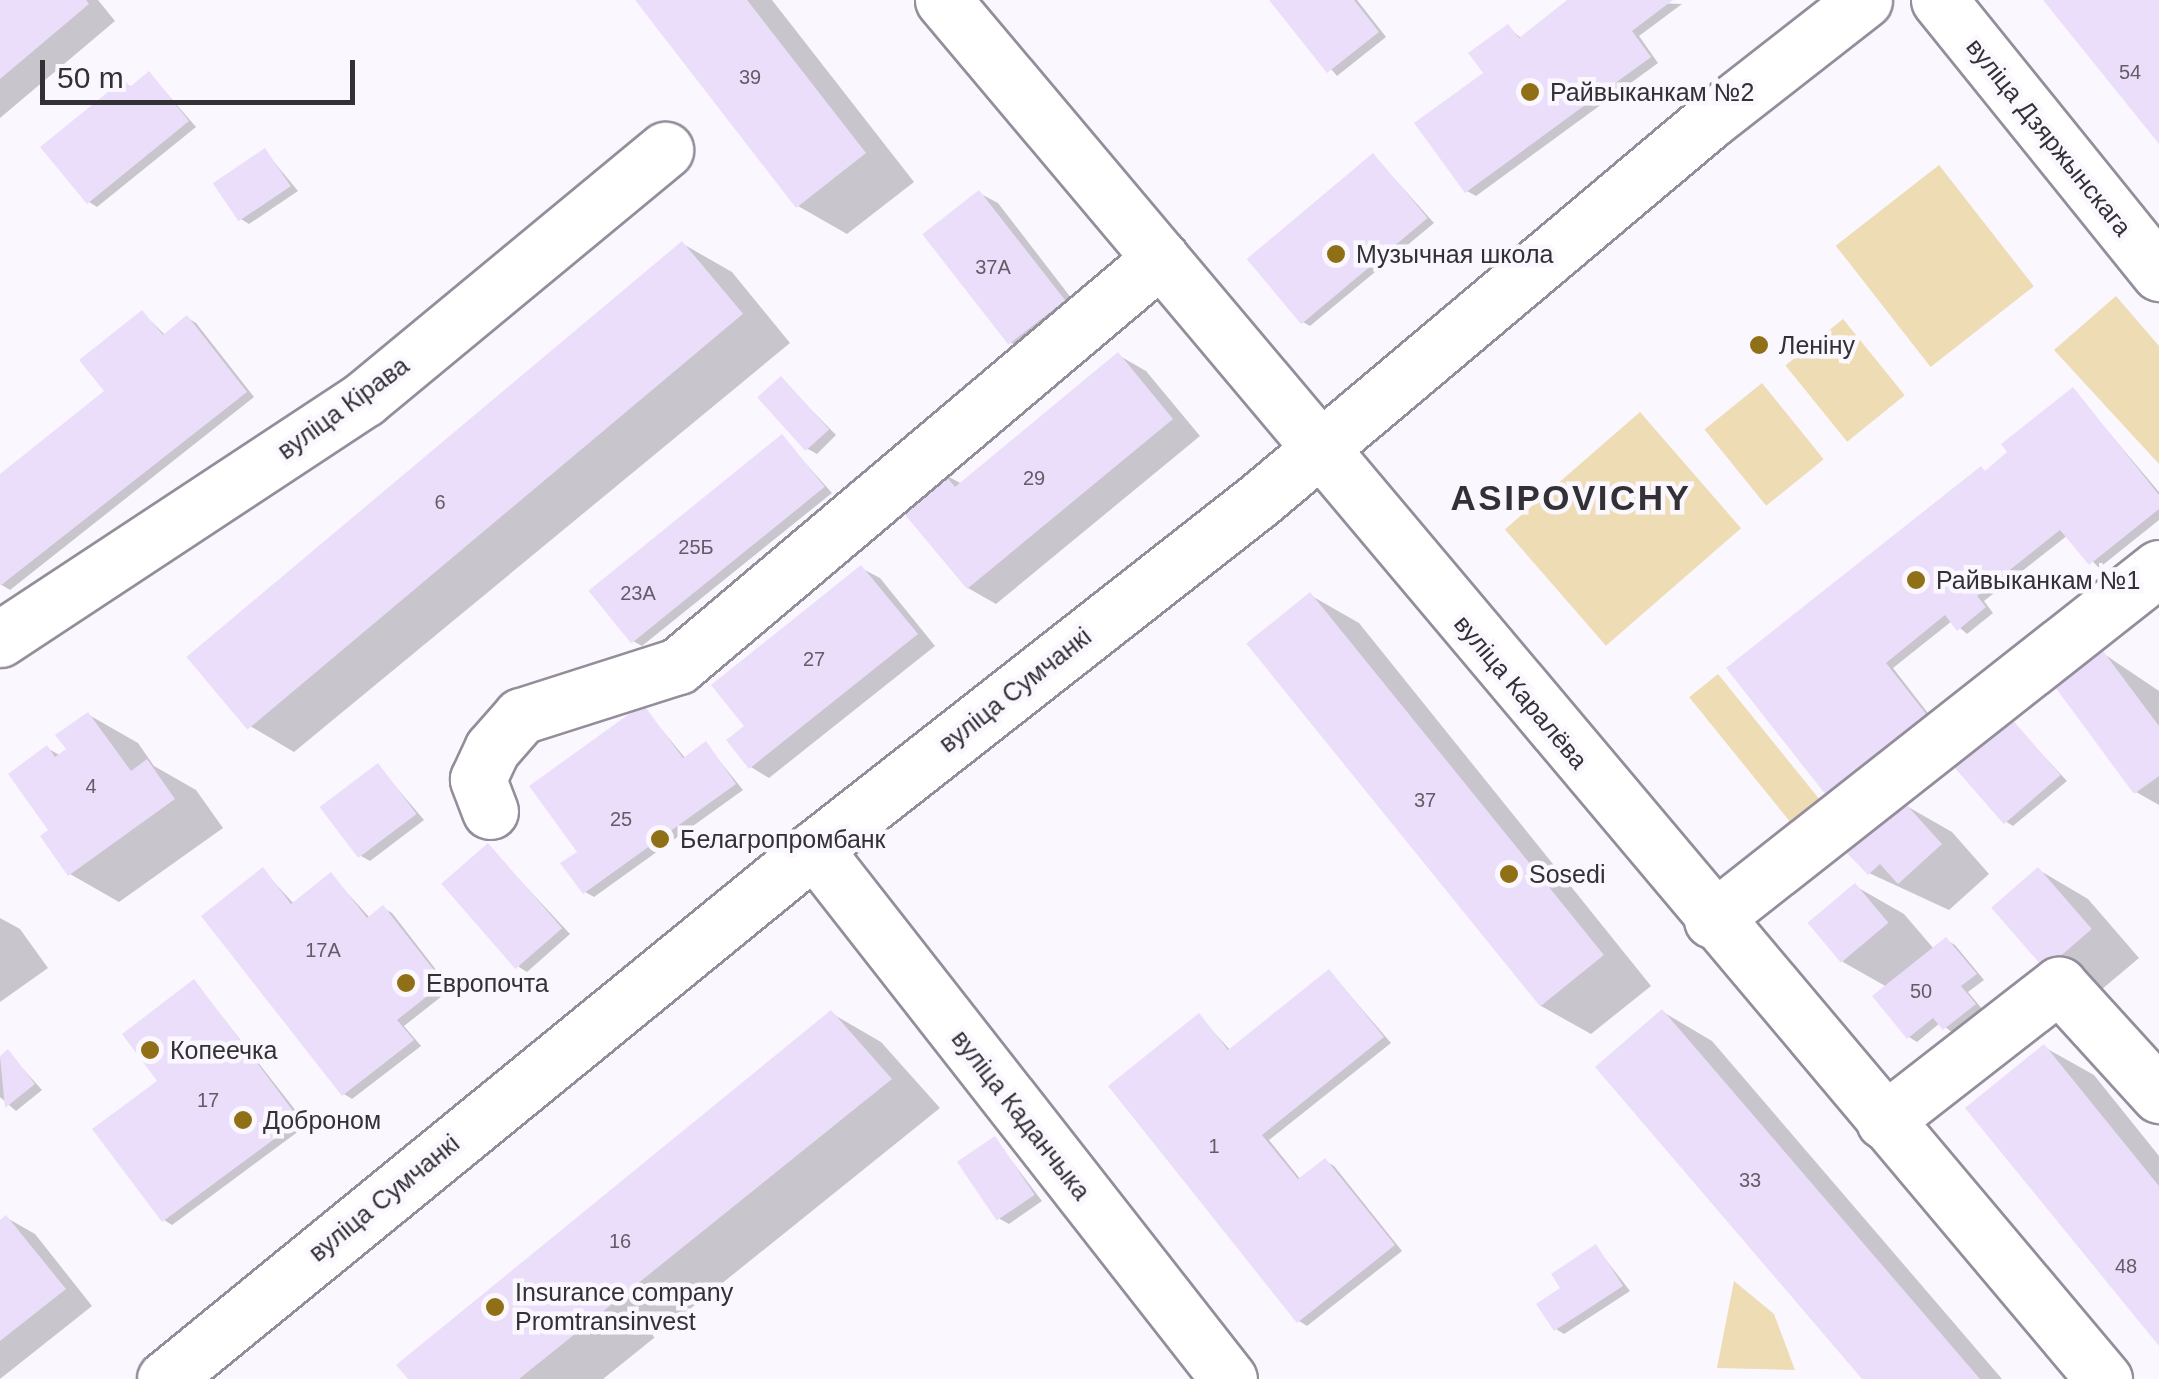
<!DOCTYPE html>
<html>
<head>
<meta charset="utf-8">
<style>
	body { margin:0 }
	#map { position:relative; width:2159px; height:1379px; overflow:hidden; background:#fbf7ff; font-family:Helvetica,sans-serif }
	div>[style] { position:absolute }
	.green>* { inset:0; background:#eddcb4; transform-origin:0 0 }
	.shadow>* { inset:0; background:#0003 }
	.building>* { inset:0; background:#ebdefa; transform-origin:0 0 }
	.roads { filter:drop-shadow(2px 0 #948e9b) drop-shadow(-2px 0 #948e9b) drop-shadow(0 2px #948e9b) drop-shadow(0 -2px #948e9b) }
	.minor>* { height:55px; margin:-27.5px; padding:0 27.5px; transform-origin:27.5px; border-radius:27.5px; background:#fff }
	.dots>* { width:28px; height:28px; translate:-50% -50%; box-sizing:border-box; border:5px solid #fbf7ff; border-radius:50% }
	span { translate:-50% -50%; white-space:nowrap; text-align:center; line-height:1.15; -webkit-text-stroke:9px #fbf7ff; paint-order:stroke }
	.number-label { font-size:20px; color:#625c67 }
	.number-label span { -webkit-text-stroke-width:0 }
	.poi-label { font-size:25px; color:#343136 }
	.left { translate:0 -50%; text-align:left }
	.street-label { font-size:25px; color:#343136 }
	.district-label { font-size:35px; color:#343136; font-weight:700; letter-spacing:2.5px }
	.scale { position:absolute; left:40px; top:60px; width:315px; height:45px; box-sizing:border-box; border:5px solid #343136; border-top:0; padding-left:12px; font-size:30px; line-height:35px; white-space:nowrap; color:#343136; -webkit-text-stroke:8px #fbf7ff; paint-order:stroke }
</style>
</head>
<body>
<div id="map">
	<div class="green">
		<i style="left:1939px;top:165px;width:154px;height:131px;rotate:52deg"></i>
		<i style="clip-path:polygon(2116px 296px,2159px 346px,2159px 464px,2054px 350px)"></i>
		<i style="left:1843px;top:319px;width:98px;height:74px;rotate:51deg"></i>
		<i style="left:1762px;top:383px;width:98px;height:74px;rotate:51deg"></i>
		<i style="left:1640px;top:412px;width:154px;height:179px;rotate:49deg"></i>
		<i style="left:1718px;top:674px;width:168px;height:37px;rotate:51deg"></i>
		<i style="clip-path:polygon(1734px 1281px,1774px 1314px,1795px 1370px,1717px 1368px)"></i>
	</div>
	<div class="shadow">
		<i style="clip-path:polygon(0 0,98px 0,115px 21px,0 118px)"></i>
		<i style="clip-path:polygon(638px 0,772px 0,914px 182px,847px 234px,798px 206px)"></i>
		<i style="clip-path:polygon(1272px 0,1357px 0,1386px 37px,1337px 76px)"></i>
		<i style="clip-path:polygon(1570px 0,1682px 4px,1639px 36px,1658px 63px,1476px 196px,1467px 191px,1508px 27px,1522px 39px)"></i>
		<i style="clip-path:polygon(150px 74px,196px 127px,97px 207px,89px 202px,124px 82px,133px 88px)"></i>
		<i style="clip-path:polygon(265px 151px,298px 191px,249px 224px,241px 219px)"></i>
		<i style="clip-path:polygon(1374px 156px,1434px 223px,1310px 326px,1301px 321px)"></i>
		<i style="clip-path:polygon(979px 193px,998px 203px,1082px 312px,1028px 353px,1010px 342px)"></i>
		<i style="clip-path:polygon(683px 244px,732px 272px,790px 343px,294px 752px,245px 723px)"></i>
		<i style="clip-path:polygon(143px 313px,166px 336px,188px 318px,196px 323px,254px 397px,10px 590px,0 584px,0 476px,107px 392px)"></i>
		<i style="clip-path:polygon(1118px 355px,1146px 371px,1200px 436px,996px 604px,968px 588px,940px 472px,962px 484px)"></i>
		<i style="clip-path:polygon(781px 379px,836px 435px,817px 454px,808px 449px)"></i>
		<i style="clip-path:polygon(2073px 390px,2159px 492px,2159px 520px,2099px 568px,2068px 535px,1984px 601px,1993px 613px,1967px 634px,1952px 621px,1893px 668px,1941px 730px,1729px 669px,1987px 472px)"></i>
		<i style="clip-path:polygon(782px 437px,832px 493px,642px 646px,633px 641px)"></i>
		<i style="clip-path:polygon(861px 568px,880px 578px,935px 646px,769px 778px,751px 767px,747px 727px)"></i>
		<i style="clip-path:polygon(1310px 595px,1359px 623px,1651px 986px,1591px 1034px,1541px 1006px)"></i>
		<i style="clip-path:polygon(2104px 654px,2159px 691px,2159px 805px,2136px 792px)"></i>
		<i style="clip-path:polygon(643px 707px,686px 759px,706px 744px,743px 790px,594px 897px,585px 892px,580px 852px)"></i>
		<i style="clip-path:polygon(89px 715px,138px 743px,154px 766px,196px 790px,223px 828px,119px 902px,70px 874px,52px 831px,47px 748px,61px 756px,69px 749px)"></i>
		<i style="clip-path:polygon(2010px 720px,2067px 781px,2013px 826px,2005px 821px)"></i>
		<i style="clip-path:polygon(378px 766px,424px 820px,370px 861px,361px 856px)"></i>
		<i style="clip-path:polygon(1903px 804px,1952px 832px,1989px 874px,1949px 910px,1869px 873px)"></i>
		<i style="clip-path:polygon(488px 846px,570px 934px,527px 972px,519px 967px)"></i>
		<i style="clip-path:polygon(263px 870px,294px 904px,331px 875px,370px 918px,383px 908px,392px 913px,451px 989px,404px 1026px,421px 1046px,352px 1099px,344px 1094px)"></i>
		<i style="clip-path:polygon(2039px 870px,2088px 899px,2139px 958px,2095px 995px,2046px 967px)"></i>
		<i style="clip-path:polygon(1855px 886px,1904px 914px,1934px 949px,1946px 940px,1955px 945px,1984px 980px,1968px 992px,1983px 1010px,1953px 1033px,1940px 1023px,1917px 1042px,1909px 1037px,1887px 987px,1843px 962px)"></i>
		<i style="clip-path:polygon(0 918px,20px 929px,48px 968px,0 1002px)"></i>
		<i style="clip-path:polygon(1330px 972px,1391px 1043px,1269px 1140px,1301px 1180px,1325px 1161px,1334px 1166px,1402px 1251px,1307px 1326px,1299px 1321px,1199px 1016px,1231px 1051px)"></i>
		<i style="clip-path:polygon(195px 982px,307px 1125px,172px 1225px,164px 1220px,161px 1081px)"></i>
		<i style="clip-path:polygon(1663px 1012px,1712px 1041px,2002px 1379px,1866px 1379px)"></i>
		<i style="clip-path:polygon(831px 1013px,881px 1042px,940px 1108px,603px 1379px,411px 1379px)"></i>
		<i style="clip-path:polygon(2044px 1047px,2094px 1075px,2159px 1156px,2159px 1342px)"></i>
		<i style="clip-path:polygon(8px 1052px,42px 1090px,16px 1111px,0 1097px,0 1059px)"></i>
		<i style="clip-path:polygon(995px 1139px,1042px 1201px,1009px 1224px,1000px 1219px)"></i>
		<i style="clip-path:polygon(7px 1218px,35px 1234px,92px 1306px,0 1379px,0 1223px)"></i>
		<i style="clip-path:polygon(1596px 1247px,1630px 1291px,1564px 1334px,1556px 1329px,1563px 1289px)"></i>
	</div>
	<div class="building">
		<i style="clip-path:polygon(0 0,86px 0,89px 4px,0 79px)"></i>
		<i style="clip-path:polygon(635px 0,747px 0,866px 153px,796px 208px)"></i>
		<i style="clip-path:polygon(1269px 0,1354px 0,1379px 32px,1327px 73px)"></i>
		<i style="clip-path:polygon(1567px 0,1673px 0,1632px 31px,1651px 57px,1465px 193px,1414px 123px,1483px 73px,1468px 53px,1508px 24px,1519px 38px)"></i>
		<i style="clip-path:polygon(2043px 0,2159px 0,2159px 144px)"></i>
		<i style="clip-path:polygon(149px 71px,189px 121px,87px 204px,40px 147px,124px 79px,130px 87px)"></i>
		<i style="left:265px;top:148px;width:46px;height:63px;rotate:56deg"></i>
		<i style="left:1373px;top:153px;width:85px;height:165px;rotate:50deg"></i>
		<i style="left:979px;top:190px;width:140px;height:72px;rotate:52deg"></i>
		<i style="left:682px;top:241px;width:95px;height:647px;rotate:50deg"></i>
		<i style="clip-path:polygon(142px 310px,163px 335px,187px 315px,247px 392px,0 586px,0 474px,104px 391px,79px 360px)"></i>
		<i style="clip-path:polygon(1118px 352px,1173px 419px,967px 589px,896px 504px,940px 469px,955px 487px)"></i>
		<i style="left:781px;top:376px;width:72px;height:32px;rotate:48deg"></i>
		<i style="clip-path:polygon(2073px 387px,2159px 495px,2159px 509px,2089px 565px,2060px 530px,1977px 596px,1986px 607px,1957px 631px,1945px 615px,1886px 663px,1934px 724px,1833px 804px,1726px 668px,1981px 466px,1985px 471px,2007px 452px,2001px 444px)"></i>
		<i style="left:782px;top:434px;width:68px;height:249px;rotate:51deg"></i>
		<i style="clip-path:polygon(861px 565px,918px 634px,749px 769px,726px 740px,744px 726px,711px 685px)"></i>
		<i style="left:1310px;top:592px;width:467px;height:82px;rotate:51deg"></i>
		<i style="clip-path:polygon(2103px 651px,2159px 726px,2159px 776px,2134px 794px,2055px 687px)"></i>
		<i style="clip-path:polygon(643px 704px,683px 758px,706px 741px,736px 784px,583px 894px,560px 863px,577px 852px,529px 786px)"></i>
		<i style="clip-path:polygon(88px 712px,131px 771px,147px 759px,175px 799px,68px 876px,40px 836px,48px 830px,8px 774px,47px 745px,55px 757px,66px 749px,55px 735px)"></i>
		<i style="left:2010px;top:717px;width:77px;height:75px;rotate:49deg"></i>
		<i style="left:378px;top:763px;width:64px;height:73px;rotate:53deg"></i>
		<i style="clip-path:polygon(1903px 801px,1942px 844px,1898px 884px,1880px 864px,1868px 875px,1846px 852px)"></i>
		<i style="left:488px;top:843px;width:113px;height:62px;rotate:49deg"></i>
		<i style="clip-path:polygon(263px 867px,291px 904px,331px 872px,367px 918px,383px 905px,444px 983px,397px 1020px,414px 1040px,342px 1096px,201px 916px)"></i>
		<i style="left:2038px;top:867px;width:82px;height:62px;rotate:49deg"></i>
		<i style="left:1855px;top:883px;width:52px;height:62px;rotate:50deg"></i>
		<i style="clip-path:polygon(1946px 937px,1977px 974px,1961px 986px,1976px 1004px,1943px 1030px,1933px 1018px,1907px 1039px,1872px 996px)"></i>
		<i style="clip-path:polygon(1329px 969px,1384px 1037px,1262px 1135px,1298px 1179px,1325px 1158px,1395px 1245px,1297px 1323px,1108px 1086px,1199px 1013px,1228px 1050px)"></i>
		<i style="clip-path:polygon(194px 979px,300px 1120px,162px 1222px,92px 1129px,157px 1081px,122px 1034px)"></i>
		<i style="clip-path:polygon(1662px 1009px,1980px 1379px,1862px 1379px,1595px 1067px)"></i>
		<i style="clip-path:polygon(831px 1010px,892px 1079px,519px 1379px,408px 1379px,396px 1365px)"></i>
		<i style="clip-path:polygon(2044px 1044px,2159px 1186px,2159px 1346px,1965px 1108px)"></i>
		<i style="clip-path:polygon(8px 1049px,35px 1084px,5px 1108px,0 1056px)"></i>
		<i style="left:995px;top:1136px;width:71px;height:46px;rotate:56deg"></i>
		<i style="clip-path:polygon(6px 1215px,66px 1289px,0 1341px,0 1220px)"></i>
		<i style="clip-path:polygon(1596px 1244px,1623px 1286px,1554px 1331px,1536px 1304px,1560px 1288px,1551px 1274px)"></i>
	</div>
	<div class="roads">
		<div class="minor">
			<i style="left:943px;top:0;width:1803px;rotate:49.91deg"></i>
			<i style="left:1939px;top:0;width:351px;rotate:51.1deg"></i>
			<i style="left:0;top:639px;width:436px;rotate:-33.4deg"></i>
			<i style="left:364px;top:399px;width:391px;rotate:-39.6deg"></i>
			<i style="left:490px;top:811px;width:34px;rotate:-111deg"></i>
			<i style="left:478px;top:779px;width:33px;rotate:-65deg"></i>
			<i style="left:492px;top:749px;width:44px;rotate:-48.7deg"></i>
			<i style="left:521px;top:716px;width:165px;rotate:-17.7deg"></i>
			<i style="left:678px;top:666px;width:632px;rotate:-40.19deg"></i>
			<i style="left:814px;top:849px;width:673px;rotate:51.94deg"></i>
			<i style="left:1712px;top:920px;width:569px;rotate:-38.22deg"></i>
			<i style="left:1884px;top:1121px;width:222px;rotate:-37.9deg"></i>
			<i style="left:2059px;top:985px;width:149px;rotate:47.7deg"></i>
			<i style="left:165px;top:1379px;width:838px;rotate:-39.24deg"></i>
			<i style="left:814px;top:849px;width:566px;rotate:-38.11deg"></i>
			<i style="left:1259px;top:500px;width:587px;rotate:-40.09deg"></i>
			<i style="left:1708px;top:122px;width:198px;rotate:-38deg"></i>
		</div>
	</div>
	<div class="dots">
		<i style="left:1530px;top:92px;background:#907016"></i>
		<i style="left:1336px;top:254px;background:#907016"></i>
		<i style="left:1759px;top:345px;background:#907016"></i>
		<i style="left:1916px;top:580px;background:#907016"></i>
		<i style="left:660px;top:839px;background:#907016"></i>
		<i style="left:1509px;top:874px;background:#907016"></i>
		<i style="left:406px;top:983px;background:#907016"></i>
		<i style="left:150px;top:1050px;background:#907016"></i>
		<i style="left:243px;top:1120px;background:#907016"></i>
		<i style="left:495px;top:1307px;background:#907016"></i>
	</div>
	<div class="number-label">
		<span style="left:2130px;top:72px">54</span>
		<span style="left:750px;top:77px">39</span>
		<span style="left:993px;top:267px">37А</span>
		<span style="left:1034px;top:478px">29</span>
		<span style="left:440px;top:502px">6</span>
		<span style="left:696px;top:547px">25Б</span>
		<span style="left:638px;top:593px">23А</span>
		<span style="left:814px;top:659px">27</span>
		<span style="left:91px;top:786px">4</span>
		<span style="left:1425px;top:800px">37</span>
		<span style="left:621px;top:819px">25</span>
		<span style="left:323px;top:950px">17А</span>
		<span style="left:1921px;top:991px">50</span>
		<span style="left:208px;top:1100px">17</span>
		<span style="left:1214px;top:1146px">1</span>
		<span style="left:1750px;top:1180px">33</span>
		<span style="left:620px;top:1241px">16</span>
		<span style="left:2126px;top:1266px">48</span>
	</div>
	<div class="poi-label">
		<span class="left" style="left:1550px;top:92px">Райвыканкам №2</span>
		<span class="left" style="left:1356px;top:254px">Музычная школа</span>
		<span class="left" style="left:1779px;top:345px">Леніну</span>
		<span class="left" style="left:1936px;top:580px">Райвыканкам №1</span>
		<span class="left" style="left:680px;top:839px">Белагропромбанк</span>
		<span class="left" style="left:1529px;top:874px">Sosedi</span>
		<span class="left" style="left:426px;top:983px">Европочта</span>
		<span class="left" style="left:170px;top:1050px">Копеечка</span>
		<span class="left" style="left:263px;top:1120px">Доброном</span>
		<span class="left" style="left:515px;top:1307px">Insurance company<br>Promtransinvest</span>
	</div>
	<div class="street-label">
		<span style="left:2049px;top:137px;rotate:51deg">вуліца Дзяржынскага</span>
		<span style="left:343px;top:408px;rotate:-36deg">вуліца Кірава</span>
		<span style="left:1015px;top:690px;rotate:-38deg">вуліца Сумчанкі</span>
		<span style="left:1521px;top:692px;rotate:50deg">вуліца Каралёва</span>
		<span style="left:1021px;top:1115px;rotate:52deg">вуліца Каданчыка</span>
		<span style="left:384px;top:1198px;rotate:-39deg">вуліца Сумчанкі</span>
	</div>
	<div class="district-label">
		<span style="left:1571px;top:498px">ASIPOVICHY</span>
	</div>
	<div class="scale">50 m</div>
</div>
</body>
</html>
